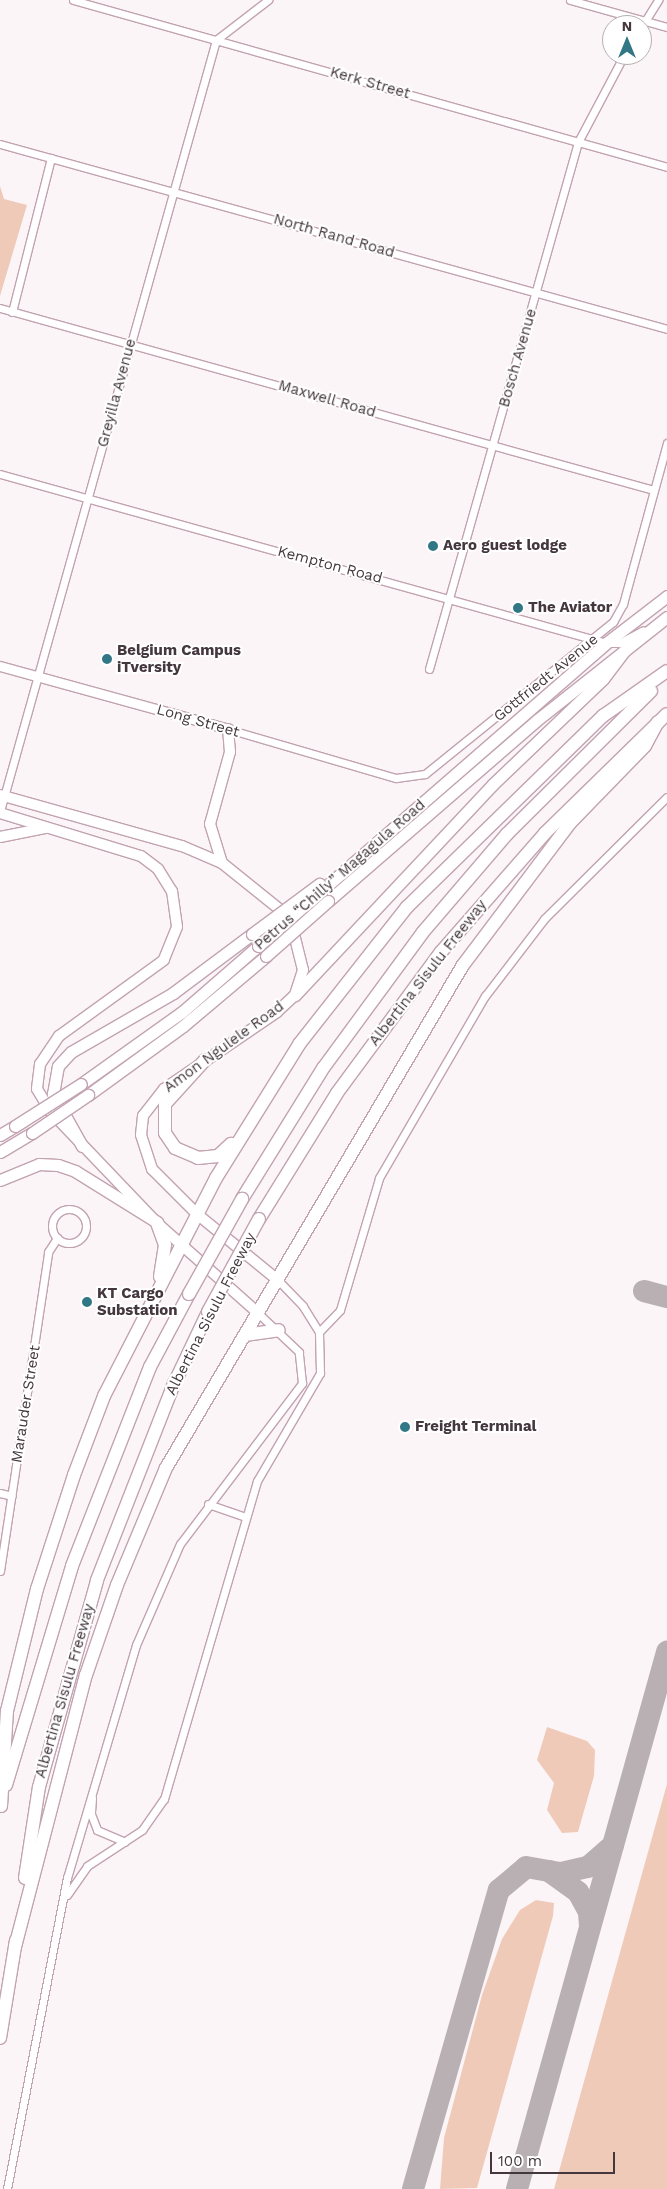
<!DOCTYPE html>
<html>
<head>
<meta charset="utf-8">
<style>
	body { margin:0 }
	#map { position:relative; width:667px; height:2189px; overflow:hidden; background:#fcf5f8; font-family:"Work Sans",sans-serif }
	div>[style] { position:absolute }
	.green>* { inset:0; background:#f0cab9 }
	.taxiway>* { height:22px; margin:-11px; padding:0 11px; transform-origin:11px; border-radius:11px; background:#b9b0b4 }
	.roads { filter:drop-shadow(1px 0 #c2a3b1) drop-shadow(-1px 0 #c2a3b1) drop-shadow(0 1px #c2a3b1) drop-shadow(0 -1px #c2a3b1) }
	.minor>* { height:7px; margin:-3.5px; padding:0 3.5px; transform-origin:3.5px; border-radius:3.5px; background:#fff }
	.minor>.ring { margin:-3.5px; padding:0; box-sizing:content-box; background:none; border:7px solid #fff; border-radius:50% }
	.tertiary>* { height:9px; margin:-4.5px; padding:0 4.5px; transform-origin:4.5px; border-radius:4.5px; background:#fff }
	.secondary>* { height:10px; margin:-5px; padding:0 5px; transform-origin:5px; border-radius:5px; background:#fff }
	.primary>* { height:11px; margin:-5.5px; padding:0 5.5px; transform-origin:5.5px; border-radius:5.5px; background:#fff }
	.motorway>* { height:12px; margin:-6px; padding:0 6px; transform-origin:6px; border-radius:6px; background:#fff }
	.bridges { filter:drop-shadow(1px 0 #c2a3b1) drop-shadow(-1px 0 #c2a3b1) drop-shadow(0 1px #c2a3b1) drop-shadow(0 -1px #c2a3b1) }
	.primary-bridge>* { height:11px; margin:-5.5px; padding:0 5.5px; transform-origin:5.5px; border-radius:5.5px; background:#fff }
	.motorway-bridge>* { height:12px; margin:-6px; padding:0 6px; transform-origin:6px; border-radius:6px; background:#fff }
	.dots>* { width:14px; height:14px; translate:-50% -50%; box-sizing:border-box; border:2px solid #fff; border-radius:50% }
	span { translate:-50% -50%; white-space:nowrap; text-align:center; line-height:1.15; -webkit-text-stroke:4px #fff; paint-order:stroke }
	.street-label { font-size:15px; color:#44373d }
	.poi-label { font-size:15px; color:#44373d; font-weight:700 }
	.left { translate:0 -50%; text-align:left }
	.north { position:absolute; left:602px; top:15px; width:50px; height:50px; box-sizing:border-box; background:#fff; border:1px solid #b4afb1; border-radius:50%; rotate:0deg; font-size:14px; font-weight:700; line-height:20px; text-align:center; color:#44373d }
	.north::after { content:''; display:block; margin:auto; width:18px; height:22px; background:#327785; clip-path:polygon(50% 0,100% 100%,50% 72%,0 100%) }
	.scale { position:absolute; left:490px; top:2152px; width:125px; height:22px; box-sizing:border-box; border:2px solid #44373d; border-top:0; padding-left:6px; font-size:15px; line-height:18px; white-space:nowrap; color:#44373d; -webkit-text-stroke:4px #fff; paint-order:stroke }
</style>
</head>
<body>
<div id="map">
	<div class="green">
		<i style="clip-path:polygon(0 186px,4px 199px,27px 205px,0 296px)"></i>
		<i style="clip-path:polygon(547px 1727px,587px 1741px,595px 1750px,594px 1776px,578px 1832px,562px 1833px,547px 1810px,554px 1783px,537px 1760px)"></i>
		<i style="clip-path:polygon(667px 1784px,667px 2189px,554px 2189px)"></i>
		<i style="clip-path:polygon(536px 1900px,554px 1903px,553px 1916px,477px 2188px,440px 2189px,444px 2138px,482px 1995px,502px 1939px,520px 1910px)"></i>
	</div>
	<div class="taxiway">
		<i style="left:644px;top:1291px;width:24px;rotate:15deg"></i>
		<i style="left:549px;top:1871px;width:36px;rotate:36deg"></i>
		<i style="left:578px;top:1892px;width:23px;rotate:61deg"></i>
		<i style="left:589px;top:1912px;width:13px;rotate:86deg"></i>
		<i style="left:413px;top:2189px;width:311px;rotate:-74deg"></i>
		<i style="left:499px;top:1890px;width:35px;rotate:-40deg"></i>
		<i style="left:526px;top:1867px;width:36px;rotate:10deg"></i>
		<i style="left:561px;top:1873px;width:28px;rotate:-13deg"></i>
		<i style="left:588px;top:1867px;width:33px;rotate:-41deg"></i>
		<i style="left:517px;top:2189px;width:558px;rotate:-74.39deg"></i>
	</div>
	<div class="roads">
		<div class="minor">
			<i style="left:73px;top:0;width:617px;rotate:15.7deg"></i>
			<i style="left:570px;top:0;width:101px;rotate:15.6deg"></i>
			<i style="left:642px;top:26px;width:31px;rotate:-58deg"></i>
			<i style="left:0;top:144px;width:692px;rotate:15.5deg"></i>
			<i style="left:0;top:308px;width:678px;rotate:15.57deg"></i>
			<i style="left:12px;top:312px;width:159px;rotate:-75.8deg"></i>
			<i style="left:0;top:474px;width:629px;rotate:15.58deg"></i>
			<i style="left:606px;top:643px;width:13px"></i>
			<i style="left:619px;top:643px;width:27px;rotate:-28deg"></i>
			<i style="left:429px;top:669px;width:548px;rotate:-74.21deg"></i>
			<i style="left:578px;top:142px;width:98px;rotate:-62.1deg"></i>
			<i style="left:228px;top:729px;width:175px;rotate:16.3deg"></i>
			<i style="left:396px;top:778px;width:29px;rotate:-8deg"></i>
			<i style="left:425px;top:774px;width:242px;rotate:-39deg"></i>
			<i style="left:613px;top:622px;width:21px;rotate:-61deg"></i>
			<i style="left:623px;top:604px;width:167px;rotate:-74.7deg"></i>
			<i style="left:0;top:811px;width:801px;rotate:-74.35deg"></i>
			<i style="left:216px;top:40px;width:66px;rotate:-37.6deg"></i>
			<i class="ring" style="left:52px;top:1209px;width:27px;height:27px"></i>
			<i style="left:319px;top:1332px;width:30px;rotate:-46deg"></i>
			<i style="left:340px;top:1310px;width:138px;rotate:-73.5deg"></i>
			<i style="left:379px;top:1178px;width:211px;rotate:-59.8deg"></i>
			<i style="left:485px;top:996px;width:97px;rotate:-52.5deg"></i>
			<i style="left:544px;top:919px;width:173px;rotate:-44.8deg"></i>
			<i style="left:0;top:1493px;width:12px;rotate:14deg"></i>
			<i style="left:208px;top:1504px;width:39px;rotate:19deg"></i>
			<i style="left:0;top:1571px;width:323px;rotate:-81.4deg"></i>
			<i style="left:48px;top:1252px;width:17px;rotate:-57deg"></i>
			<i style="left:92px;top:1798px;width:16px;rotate:94deg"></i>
			<i style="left:91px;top:1814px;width:17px;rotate:69deg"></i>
			<i style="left:97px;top:1830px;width:30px;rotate:23deg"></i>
			<i style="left:67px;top:1895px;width:35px;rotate:-55deg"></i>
			<i style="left:87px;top:1866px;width:66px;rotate:-33.2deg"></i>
			<i style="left:142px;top:1830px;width:38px;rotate:-55deg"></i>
			<i style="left:164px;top:1799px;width:331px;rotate:-73.7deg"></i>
			<i style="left:257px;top:1481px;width:125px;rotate:-59.7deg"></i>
			<i style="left:320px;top:1373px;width:41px;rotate:-91.4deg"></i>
			<i style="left:319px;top:1332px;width:31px;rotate:-122deg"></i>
			<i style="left:303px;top:1306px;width:35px;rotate:-134deg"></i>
			<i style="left:7px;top:2189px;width:317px;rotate:-79.1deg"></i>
			<i style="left:67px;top:1878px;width:243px;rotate:-73.5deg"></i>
			<i style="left:136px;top:1645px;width:110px;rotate:-66.5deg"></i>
			<i style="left:180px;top:1544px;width:202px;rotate:-52.8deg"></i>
			<i style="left:302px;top:1383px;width:31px;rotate:-96deg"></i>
			<i style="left:299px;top:1352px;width:55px;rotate:-136.5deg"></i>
		</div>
		<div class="tertiary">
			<i style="left:0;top:666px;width:237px;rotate:15.4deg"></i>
		</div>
		<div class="secondary">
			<i style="left:0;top:795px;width:189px;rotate:15.7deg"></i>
			<i style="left:182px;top:846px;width:43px;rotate:23deg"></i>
			<i style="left:222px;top:863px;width:72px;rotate:38.8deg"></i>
			<i style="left:278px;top:908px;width:31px;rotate:58deg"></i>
			<i style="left:294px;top:934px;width:37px;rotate:76deg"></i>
			<i style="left:303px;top:970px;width:26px;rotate:108deg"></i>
			<i style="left:295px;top:995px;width:25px;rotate:137deg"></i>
			<i style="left:277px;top:1012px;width:137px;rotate:145.7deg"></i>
			<i style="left:164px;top:1089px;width:34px;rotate:128deg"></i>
			<i style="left:143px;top:1116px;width:19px;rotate:96deg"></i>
			<i style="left:141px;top:1135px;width:36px;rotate:72deg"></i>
			<i style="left:152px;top:1169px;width:64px;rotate:45deg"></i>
			<i style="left:197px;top:1214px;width:106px;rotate:39.3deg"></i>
			<i style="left:0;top:813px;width:147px;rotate:17deg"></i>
			<i style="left:141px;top:856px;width:21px;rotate:37deg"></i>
			<i style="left:158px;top:869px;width:26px;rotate:58deg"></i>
			<i style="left:172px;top:891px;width:36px;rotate:82deg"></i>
			<i style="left:177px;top:927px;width:35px;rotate:112deg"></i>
			<i style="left:164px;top:960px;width:130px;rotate:144.1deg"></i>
			<i style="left:59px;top:1036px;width:34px;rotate:124deg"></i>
			<i style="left:40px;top:1064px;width:25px;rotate:97deg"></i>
			<i style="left:37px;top:1089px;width:27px;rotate:59deg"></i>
			<i style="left:51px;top:1112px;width:153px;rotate:46.3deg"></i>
			<i style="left:157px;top:1223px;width:137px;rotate:41.7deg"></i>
			<i style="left:0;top:837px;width:47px;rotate:-11.1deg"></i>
			<i style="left:222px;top:863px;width:41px;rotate:-107.1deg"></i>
			<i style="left:210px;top:824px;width:75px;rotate:-74.5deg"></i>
			<i style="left:230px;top:752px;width:23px;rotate:-95deg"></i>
		</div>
		<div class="primary">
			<i style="left:321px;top:891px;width:378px;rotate:-41deg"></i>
			<i style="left:606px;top:643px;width:77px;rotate:-37.6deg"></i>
			<i style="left:328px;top:901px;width:276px;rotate:-40.9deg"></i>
			<i style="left:537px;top:720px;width:166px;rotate:-38.4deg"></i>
			<i style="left:295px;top:995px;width:288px;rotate:-46.8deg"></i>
			<i style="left:492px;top:785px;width:153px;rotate:-43.7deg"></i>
			<i style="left:603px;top:679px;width:38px;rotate:-53deg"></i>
			<i style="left:81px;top:1084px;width:124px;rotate:-35.5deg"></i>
			<i style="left:182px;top:1012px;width:101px;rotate:-41deg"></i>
			<i style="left:88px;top:1095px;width:117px;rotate:-36deg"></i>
			<i style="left:183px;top:1026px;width:109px;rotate:-40.1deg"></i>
			<i style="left:0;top:1135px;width:17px;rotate:-31deg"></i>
			<i style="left:82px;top:1146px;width:60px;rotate:-119.1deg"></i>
			<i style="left:53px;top:1094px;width:28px;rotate:-80deg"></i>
			<i style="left:58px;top:1066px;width:19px;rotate:-47deg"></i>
			<i style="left:71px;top:1052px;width:118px;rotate:-30deg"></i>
			<i style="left:173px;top:993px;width:99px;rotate:-36.8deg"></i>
			<i style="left:0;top:1152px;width:37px;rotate:-31deg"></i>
			<i style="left:0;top:1180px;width:42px;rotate:-22.3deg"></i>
			<i style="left:39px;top:1164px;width:19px;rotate:3deg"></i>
			<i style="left:58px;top:1165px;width:18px;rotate:19deg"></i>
			<i style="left:75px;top:1171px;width:97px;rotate:31.9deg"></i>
		</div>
		<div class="motorway">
			<i style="left:205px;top:1060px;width:59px;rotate:132.3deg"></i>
			<i style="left:165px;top:1104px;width:29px;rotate:90deg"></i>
			<i style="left:165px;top:1133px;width:18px;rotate:56deg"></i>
			<i style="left:175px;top:1148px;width:25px;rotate:23deg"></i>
			<i style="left:198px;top:1158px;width:20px;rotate:-6deg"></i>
			<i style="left:218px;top:1156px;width:18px;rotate:-43deg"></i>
			<i style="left:242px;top:1199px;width:155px;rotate:-58.2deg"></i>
			<i style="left:324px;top:1067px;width:167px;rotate:-53.7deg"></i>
			<i style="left:423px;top:932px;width:129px;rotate:-49.4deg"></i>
			<i style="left:507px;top:834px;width:203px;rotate:-44.8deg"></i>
			<i style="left:259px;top:1219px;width:148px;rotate:-58.2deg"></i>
			<i style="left:337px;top:1093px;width:175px;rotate:-53.6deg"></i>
			<i style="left:441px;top:952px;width:158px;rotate:-48.8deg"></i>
			<i style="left:545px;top:833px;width:170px;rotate:-44.3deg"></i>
			<i style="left:157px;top:1223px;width:23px;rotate:70deg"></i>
			<i style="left:165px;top:1245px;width:32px;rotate:99deg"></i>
			<i style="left:245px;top:1335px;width:34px;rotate:-8deg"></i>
			<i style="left:6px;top:1785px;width:229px;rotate:-73.2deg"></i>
			<i style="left:72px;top:1566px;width:214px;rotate:-68.6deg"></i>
			<i style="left:150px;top:1367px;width:83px;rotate:-61.9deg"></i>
			<i style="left:1px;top:1806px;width:95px;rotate:-86.4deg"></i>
			<i style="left:7px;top:1711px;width:126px;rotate:-76.2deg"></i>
			<i style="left:37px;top:1589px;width:120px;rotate:-72deg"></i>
			<i style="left:74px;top:1475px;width:85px;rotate:-69.2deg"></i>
			<i style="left:104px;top:1396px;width:245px;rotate:-62.8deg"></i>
			<i style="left:216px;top:1178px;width:159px;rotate:-58.1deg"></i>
			<i style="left:300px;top:1043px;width:173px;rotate:-51.8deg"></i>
			<i style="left:407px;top:907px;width:274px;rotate:-44.3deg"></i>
			<i style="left:603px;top:716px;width:78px;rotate:-35.1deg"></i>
			<i style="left:25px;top:1878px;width:92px;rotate:-81.3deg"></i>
			<i style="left:39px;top:1787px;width:215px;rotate:-74.3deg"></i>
			<i style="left:97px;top:1580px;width:211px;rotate:-68.6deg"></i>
			<i style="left:174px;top:1384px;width:80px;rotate:-64.7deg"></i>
			<i style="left:15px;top:1947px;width:281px;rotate:-75.4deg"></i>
			<i style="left:86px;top:1675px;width:95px;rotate:-71deg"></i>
			<i style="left:117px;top:1585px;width:127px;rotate:-67.3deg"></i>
			<i style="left:166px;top:1468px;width:584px;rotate:-59.44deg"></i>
			<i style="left:463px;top:965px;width:178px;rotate:-53deg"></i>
			<i style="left:570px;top:823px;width:107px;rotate:-45.8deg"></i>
			<i style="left:645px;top:746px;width:27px;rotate:-62deg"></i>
			<i style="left:0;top:2038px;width:99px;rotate:-80.7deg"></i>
		</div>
	</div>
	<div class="bridges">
		<div class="primary-bridge">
			<i style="left:252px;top:934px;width:84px;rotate:-36.7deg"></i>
			<i style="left:258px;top:946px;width:84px;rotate:-41.1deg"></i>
			<i style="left:266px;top:956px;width:83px;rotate:-41.6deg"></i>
			<i style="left:15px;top:1126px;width:78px;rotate:-32.5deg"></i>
			<i style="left:32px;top:1133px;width:68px;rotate:-34.2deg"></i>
		</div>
		<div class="motorway-bridge">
			<i style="left:189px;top:1294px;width:109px;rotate:-60.8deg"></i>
			<i style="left:208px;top:1312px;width:106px;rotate:-61.3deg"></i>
		</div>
	</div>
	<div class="dots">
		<i style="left:433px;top:546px;background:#327785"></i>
		<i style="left:518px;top:608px;background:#327785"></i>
		<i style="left:107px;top:659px;background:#327785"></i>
		<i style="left:87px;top:1302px;background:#327785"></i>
		<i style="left:405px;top:1427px;background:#327785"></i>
	</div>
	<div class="street-label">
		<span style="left:370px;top:83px;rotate:16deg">Kerk Street</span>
		<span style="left:334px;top:236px;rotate:16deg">North Rand Road</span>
		<span style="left:518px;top:358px;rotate:-74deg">Bosch Avenue</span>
		<span style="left:117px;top:393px;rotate:-75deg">Greyilla Avenue</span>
		<span style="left:327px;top:399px;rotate:16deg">Maxwell Road</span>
		<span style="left:330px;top:565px;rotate:15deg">Kempton Road</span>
		<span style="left:546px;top:678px;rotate:-39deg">Gottfriedt Avenue</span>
		<span style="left:198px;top:721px;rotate:16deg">Long Street</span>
		<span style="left:340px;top:875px;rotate:-41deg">Petrus “Chilly” Magagula Road</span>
		<span style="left:428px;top:973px;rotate:-52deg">Albertina Sisulu Freeway</span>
		<span style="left:224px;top:1047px;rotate:-36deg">Amon Ngulele Road</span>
		<span style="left:211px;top:1314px;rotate:-63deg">Albertina Sisulu Freeway</span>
		<span style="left:26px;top:1404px;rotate:-81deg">Marauder Street</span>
		<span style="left:65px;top:1691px;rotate:-74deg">Albertina Sisulu Freeway</span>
	</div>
	<div class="poi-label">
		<span class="left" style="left:443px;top:546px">Aero guest lodge</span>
		<span class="left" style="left:528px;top:608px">The Aviator</span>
		<span class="left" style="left:117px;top:659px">Belgium Campus<br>iTversity</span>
		<span class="left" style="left:97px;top:1302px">KT Cargo<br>Substation</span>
		<span class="left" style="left:415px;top:1427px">Freight Terminal</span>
	</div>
	<div class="north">N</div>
	<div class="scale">100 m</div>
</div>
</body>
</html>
